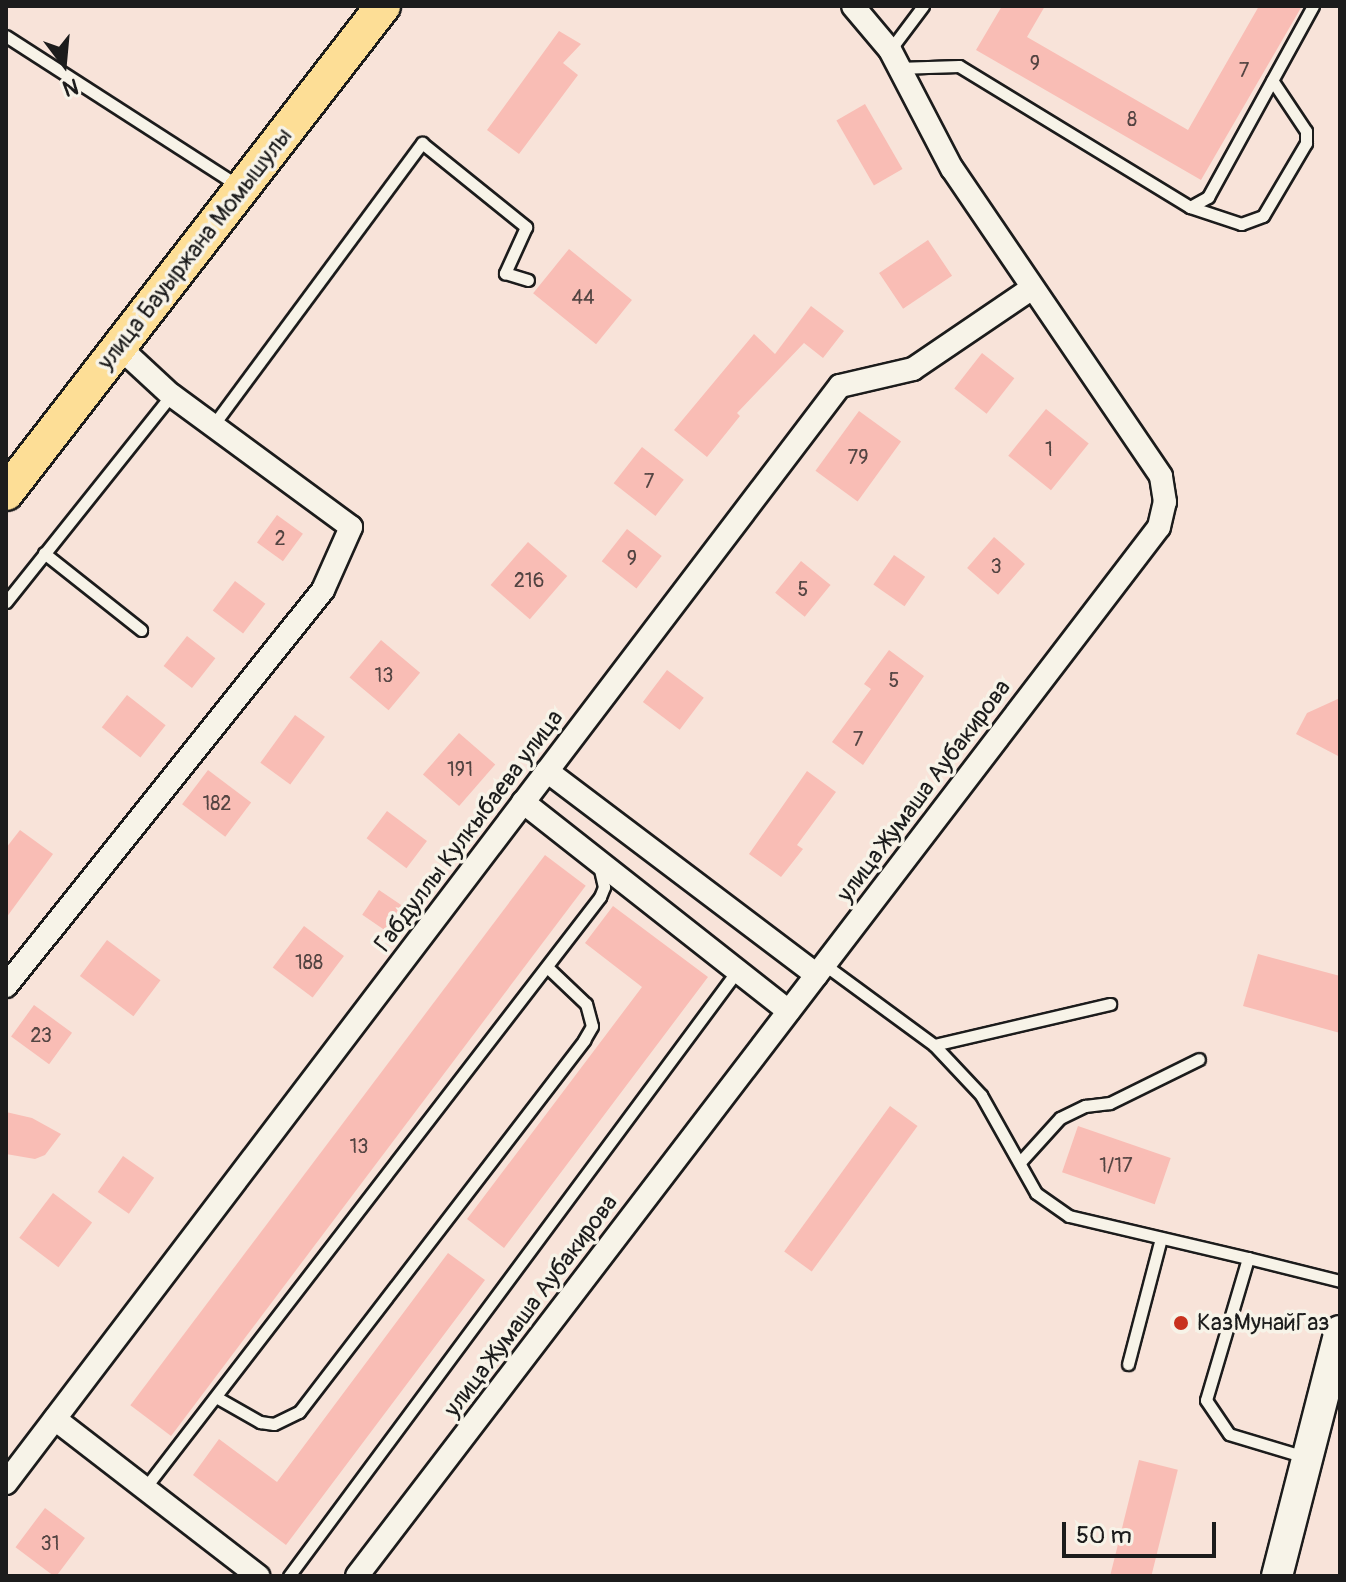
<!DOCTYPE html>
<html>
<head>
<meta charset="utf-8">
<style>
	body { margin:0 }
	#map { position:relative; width:1346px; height:1582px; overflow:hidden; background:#f8e3d9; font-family:Pangolin,sans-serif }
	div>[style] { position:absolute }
	.building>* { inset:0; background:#f9bdb5; transform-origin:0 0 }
	.roads { filter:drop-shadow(2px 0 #1c1c1c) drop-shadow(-2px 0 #1c1c1c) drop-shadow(0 2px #1c1c1c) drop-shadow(0 -2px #1c1c1c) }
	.lane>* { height:11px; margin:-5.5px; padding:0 5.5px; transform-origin:5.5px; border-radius:5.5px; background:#f7f3e8 }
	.street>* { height:22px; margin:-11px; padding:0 11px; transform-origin:11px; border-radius:11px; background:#f7f3e8 }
	.secondary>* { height:30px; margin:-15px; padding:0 15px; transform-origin:15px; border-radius:15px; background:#f7f3e8 }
	.primary>* { height:34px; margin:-17px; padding:0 17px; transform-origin:17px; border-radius:17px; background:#fdde96 }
	.dots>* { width:22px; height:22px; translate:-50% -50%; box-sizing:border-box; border:4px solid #f7f3e8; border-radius:50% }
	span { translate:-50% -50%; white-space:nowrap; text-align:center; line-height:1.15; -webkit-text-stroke:7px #f7f3e8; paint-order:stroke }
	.number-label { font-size:20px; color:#534442 }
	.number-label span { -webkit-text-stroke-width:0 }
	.street-label { font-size:24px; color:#1c1c1c }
	.poi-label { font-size:24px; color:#1c1c1c }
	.left { translate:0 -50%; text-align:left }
	.frame { position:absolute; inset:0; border:8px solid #1c1c1c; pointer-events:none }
	.north { position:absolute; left:24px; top:24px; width:80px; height:80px; -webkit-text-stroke:6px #f7f3e8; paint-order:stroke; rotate:164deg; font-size:22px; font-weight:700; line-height:32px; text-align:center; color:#1c1c1c }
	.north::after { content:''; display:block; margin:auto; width:28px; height:36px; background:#1c1c1c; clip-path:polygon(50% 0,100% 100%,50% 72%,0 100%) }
	.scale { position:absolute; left:1062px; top:1522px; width:154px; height:36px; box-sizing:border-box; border:4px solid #1c1c1c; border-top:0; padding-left:10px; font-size:24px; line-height:28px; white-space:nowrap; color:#1c1c1c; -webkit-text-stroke:6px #f7f3e8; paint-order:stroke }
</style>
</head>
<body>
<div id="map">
	<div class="building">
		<i style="clip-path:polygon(1002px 6px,1045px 6px,1027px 37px,1188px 130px,1259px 6px,1302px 6px,1201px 180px,976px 50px)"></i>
		<i style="clip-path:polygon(559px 31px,581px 44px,563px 63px,578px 75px,519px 154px,487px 130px)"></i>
		<i style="left:865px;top:104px;width:75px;height:33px;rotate:60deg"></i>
		<i style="left:928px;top:240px;width:43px;height:59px;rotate:56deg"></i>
		<i style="left:569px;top:249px;width:81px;height:57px;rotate:39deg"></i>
		<i style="clip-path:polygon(811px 306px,844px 331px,823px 358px,804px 343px,737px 413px,740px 416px,707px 457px,674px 430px,754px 334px,775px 354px)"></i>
		<i style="left:982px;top:353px;width:41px;height:45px;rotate:38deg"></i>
		<i style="left:1046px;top:409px;width:55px;height:60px;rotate:39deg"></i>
		<i style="left:859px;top:411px;width:52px;height:74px;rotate:36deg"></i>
		<i style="left:642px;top:447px;width:53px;height:46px;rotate:38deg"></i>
		<i style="left:277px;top:515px;width:32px;height:34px;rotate:36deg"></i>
		<i style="left:627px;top:529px;width:44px;height:41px;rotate:38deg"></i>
		<i style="left:994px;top:537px;width:41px;height:41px;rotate:41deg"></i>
		<i style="left:528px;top:542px;width:52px;height:57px;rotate:41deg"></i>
		<i style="left:894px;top:555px;width:38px;height:36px;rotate:35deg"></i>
		<i style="left:801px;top:561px;width:38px;height:41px;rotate:39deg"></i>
		<i style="left:235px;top:581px;width:38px;height:37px;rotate:37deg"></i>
		<i style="left:187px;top:636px;width:36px;height:38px;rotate:38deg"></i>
		<i style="left:381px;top:640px;width:51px;height:49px;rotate:40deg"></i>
		<i style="clip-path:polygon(889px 650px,924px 676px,863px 765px,832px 742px,871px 689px,864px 684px)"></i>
		<i style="left:667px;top:670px;width:46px;height:40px;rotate:37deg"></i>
		<i style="left:127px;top:695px;width:49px;height:41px;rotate:38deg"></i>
		<i style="clip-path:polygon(1340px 698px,1340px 757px,1296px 734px,1307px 713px)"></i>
		<i style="left:295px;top:715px;width:37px;height:59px;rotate:36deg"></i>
		<i style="left:459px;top:733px;width:48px;height:55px;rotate:41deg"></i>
		<i style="left:208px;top:770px;width:54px;height:43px;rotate:37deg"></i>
		<i style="clip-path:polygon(807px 771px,836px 792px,797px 845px,803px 849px,781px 877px,749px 854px)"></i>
		<i style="left:387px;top:811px;width:50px;height:34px;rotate:37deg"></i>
		<i style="clip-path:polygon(20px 830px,53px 854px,6px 918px,6px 848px)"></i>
		<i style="left:545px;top:855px;width:51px;height:689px;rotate:37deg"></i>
		<i style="left:379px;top:890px;width:30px;height:30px;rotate:34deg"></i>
		<i style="clip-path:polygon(613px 906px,708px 977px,504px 1248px,467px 1219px,642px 987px,585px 943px)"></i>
		<i style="left:304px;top:926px;width:50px;height:52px;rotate:37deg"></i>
		<i style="left:107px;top:940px;width:67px;height:45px;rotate:37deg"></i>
		<i style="clip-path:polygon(1258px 954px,1340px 976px,1340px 1033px,1243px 1006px)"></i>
		<i style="left:34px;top:1005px;width:47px;height:39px;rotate:36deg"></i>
		<i style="left:890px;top:1106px;width:34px;height:180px;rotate:36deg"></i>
		<i style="clip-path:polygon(6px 1112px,32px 1118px,61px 1134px,45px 1155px,35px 1159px,6px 1154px)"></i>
		<i style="left:1078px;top:1126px;width:98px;height:49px;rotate:19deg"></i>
		<i style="left:123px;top:1156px;width:38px;height:44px;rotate:35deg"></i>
		<i style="left:53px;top:1193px;width:49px;height:56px;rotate:37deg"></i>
		<i style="clip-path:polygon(448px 1253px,485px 1280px,286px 1545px,193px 1475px,219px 1439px,277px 1482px)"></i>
		<i style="left:1139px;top:1460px;width:40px;height:120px;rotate:14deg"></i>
		<i style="left:45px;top:1508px;width:50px;height:49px;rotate:37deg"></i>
	</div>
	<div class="roads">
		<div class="lane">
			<i style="left:6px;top:36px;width:278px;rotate:32.8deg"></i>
			<i style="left:890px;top:50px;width:55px;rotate:-53.1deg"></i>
			<i style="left:897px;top:68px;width:62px;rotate:-1.8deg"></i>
			<i style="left:959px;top:66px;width:271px;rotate:31.4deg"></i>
			<i style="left:1190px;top:207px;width:21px;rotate:-29deg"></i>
			<i style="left:1208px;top:197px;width:218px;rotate:-61.2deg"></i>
			<i style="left:1190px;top:207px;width:54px;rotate:18.4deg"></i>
			<i style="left:1241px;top:224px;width:23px;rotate:-20deg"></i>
			<i style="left:1263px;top:216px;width:85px;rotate:-59.5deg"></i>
			<i style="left:1306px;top:143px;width:12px;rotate:-90deg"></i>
			<i style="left:1306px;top:131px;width:61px;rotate:-123.7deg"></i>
			<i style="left:214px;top:424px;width:350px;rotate:-53.5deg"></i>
			<i style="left:422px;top:143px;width:134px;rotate:38.9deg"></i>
			<i style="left:526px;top:227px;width:51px;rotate:114.5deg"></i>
			<i style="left:505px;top:273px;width:24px;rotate:17deg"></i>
			<i style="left:44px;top:553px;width:124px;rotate:38.4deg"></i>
			<i style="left:6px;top:602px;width:265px;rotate:-51.4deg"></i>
			<i style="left:825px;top:965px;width:135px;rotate:36.3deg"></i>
			<i style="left:934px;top:1045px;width:69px;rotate:46.8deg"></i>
			<i style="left:981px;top:1095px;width:112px;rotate:60.7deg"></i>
			<i style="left:1036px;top:1193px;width:40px;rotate:34.9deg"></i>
			<i style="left:1069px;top:1216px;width:184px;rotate:13.2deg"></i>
			<i style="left:934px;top:1045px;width:181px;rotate:-13.1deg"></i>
			<i style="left:1021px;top:1161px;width:58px;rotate:-47.8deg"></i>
			<i style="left:1060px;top:1118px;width:28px;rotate:-26deg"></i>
			<i style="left:1085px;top:1106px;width:25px;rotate:-7deg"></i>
			<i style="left:1110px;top:1103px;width:99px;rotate:-26.3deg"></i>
			<i style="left:1128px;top:1364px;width:130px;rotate:-75.3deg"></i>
			<i style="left:216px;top:1397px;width:51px;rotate:29.6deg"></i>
			<i style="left:260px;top:1422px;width:14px;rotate:8deg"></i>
			<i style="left:274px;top:1424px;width:28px;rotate:-26deg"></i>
			<i style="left:299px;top:1412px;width:469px;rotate:-52.5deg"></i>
			<i style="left:584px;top:1040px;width:16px;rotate:-60deg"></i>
			<i style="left:592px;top:1026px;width:23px;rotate:-105deg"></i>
			<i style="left:586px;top:1004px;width:54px;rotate:-136.5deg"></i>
			<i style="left:1305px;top:1457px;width:79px;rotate:-163.2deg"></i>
			<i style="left:1229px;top:1434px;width:41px;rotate:-124.1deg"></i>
			<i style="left:1206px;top:1400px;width:148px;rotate:-73.5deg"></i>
			<i style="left:1248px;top:1258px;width:95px;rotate:14deg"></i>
			<i style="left:145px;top:1488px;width:746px;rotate:-52.41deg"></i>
			<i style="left:600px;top:897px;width:11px;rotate:-68deg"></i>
			<i style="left:604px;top:887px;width:23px;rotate:-103deg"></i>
			<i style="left:289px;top:1576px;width:753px;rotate:-53.48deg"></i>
		</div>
		<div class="street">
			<i style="left:547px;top:771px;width:338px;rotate:37.1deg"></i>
			<i style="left:523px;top:802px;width:338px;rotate:38.2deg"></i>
			<i style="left:6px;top:986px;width:507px;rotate:-51.32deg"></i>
			<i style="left:323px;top:590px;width:69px;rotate:-66deg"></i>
			<i style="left:351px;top:527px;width:223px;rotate:-143.7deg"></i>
			<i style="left:171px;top:395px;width:72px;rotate:-137.2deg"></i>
			<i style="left:55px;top:1419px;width:257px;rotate:37.7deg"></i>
			<i style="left:6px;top:1483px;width:1378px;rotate:-52.76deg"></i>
			<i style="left:840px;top:386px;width:75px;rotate:-13.1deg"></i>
			<i style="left:913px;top:369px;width:144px;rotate:-34.2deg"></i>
			<i style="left:357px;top:1576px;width:1320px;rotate:-52.6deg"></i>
			<i style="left:1159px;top:527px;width:26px;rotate:-77deg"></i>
			<i style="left:1165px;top:502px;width:26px;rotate:-99deg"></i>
			<i style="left:1161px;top:476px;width:371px;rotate:-124.2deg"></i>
			<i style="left:952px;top:169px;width:134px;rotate:-117.5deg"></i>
			<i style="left:890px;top:50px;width:57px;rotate:-130.1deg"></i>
		</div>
		<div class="secondary">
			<i style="left:1277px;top:1576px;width:253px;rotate:-75.6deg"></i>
		</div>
		<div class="primary">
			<i style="left:6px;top:493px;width:616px;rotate:-52.26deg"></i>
		</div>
	</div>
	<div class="dots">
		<i style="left:1181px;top:1323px;background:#c8321e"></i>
	</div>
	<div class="number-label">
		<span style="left:1035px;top:63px">9</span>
		<span style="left:1244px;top:70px">7</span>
		<span style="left:1132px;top:119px">8</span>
		<span style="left:583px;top:297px">44</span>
		<span style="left:1049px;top:449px">1</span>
		<span style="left:858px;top:457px">79</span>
		<span style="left:649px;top:481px">7</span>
		<span style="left:280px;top:538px">2</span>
		<span style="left:632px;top:558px">9</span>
		<span style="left:996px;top:566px">3</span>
		<span style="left:529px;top:580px">216</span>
		<span style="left:803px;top:589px">5</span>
		<span style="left:384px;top:675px">13</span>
		<span style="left:894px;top:680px">5</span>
		<span style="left:858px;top:739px">7</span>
		<span style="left:460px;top:769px">191</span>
		<span style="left:217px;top:803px">182</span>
		<span style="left:309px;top:962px">188</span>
		<span style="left:41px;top:1035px">23</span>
		<span style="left:359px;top:1146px">13</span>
		<span style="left:1116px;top:1165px">1/17</span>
		<span style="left:50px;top:1543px">31</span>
	</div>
	<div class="street-label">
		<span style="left:195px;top:249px;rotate:-52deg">улица Бауыржана Момышулы</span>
		<span style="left:924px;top:791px;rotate:-53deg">улица Жумаша Аубакирова</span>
		<span style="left:469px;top:831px;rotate:-53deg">Габдуллы Кулкыбаева улица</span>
		<span style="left:531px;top:1306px;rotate:-53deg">улица Жумаша Аубакирова</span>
	</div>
	<div class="poi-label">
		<span class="left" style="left:1197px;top:1323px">КазМунайГаз</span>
	</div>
	<div class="frame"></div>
	<div class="north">N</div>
	<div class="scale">50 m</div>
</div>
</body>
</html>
